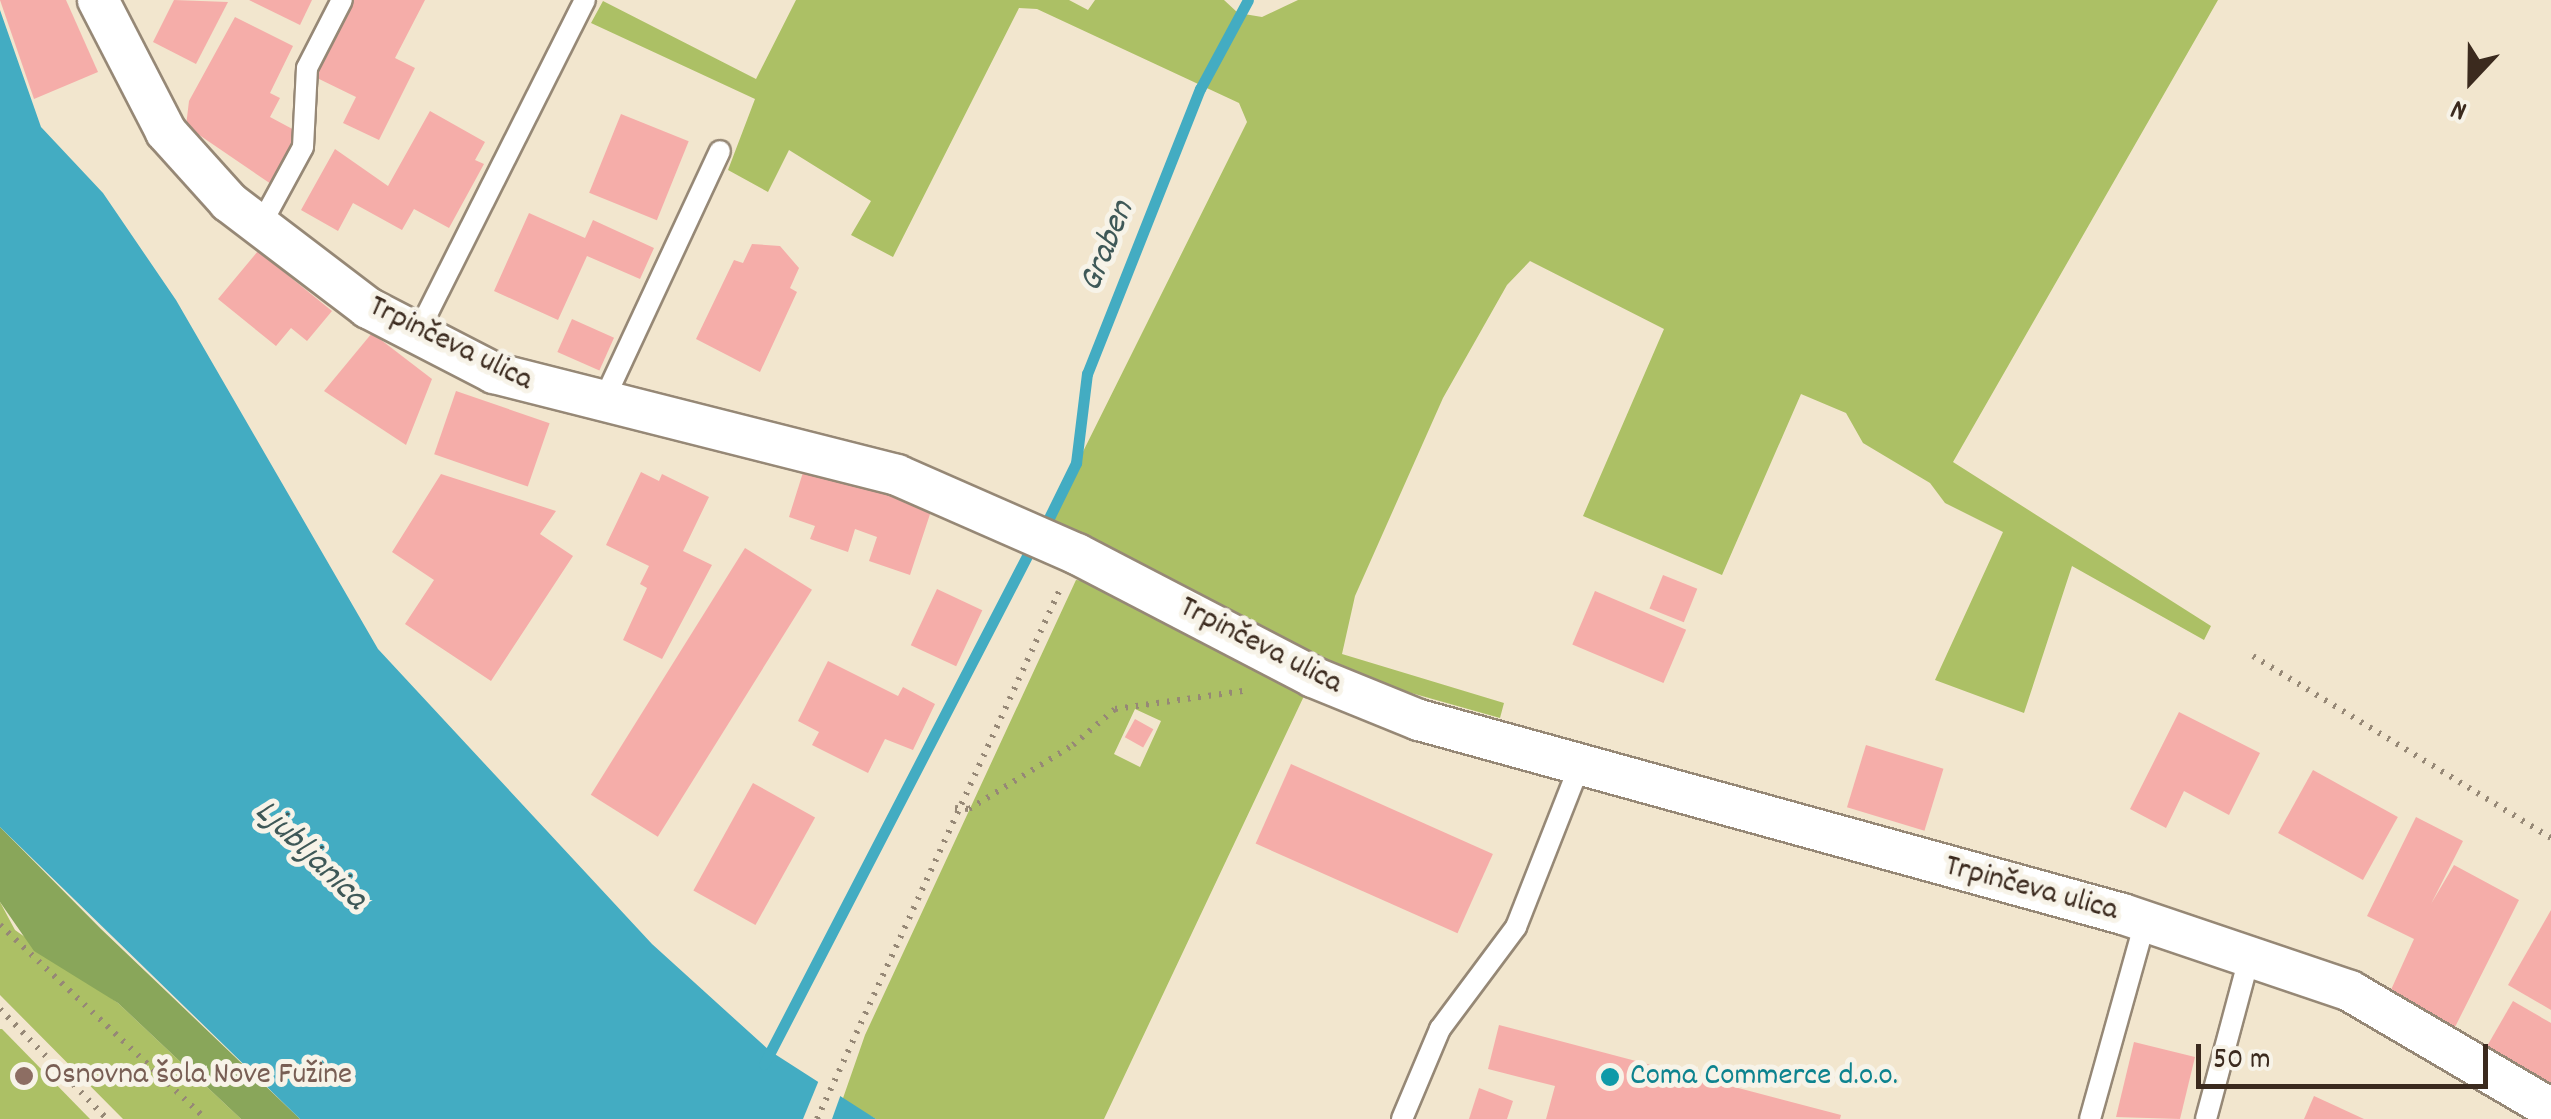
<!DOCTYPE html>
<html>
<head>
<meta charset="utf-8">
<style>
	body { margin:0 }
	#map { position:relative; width:2551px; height:1119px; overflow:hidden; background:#f2e6ce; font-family:Dekko,sans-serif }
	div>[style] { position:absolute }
	.green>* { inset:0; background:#acc065 }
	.forest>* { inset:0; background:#89a65a }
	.water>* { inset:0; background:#43acc2 }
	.pier>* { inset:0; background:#f2e6ce }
	.stream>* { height:11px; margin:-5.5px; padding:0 5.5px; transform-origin:5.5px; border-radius:5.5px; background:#43acc2 }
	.building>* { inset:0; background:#f5ada9; transform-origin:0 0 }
	.path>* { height:6px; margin-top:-3px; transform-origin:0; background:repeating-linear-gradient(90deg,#968876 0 2.5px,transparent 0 10.5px) }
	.roads { filter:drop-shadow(2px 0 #968876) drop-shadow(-2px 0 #968876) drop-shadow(0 2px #968876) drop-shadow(0 -2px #968876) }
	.service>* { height:20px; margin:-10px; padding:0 10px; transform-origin:10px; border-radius:10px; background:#fff }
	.minor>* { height:40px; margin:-20px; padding:0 20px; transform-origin:20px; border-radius:20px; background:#fff }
	.dots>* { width:28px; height:28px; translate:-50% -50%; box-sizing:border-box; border:5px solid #f7f3e8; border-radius:50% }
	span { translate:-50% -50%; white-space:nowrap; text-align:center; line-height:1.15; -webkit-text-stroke:10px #f7f3e8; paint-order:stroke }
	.street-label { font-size:32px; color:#3b2a1e }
	.education-label { font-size:32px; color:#785e54 }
	.left { translate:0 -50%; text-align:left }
	.culture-label { font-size:32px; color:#0d838f }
	.water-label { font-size:35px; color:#3e5857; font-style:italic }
	.north { position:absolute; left:2421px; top:30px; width:100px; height:100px; -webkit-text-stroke:8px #f7f3e8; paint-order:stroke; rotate:202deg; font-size:28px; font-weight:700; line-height:40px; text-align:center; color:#3b2a1e }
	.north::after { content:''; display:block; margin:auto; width:35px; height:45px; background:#3b2a1e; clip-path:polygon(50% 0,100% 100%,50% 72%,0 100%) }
	.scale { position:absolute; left:2196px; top:1044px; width:292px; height:45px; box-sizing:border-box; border:5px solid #3b2a1e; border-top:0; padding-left:12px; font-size:30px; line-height:35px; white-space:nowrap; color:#3b2a1e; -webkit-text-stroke:8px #f7f3e8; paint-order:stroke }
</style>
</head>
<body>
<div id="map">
	<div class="green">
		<i style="clip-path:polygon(796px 0,1069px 0,1088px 10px,1095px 0,1224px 0,1238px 13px,1262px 17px,1298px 0,2218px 0,1953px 462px,2211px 626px,2204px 640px,2072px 566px,2024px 713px,1935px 680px,2003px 532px,1945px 503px,1930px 483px,1863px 443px,1846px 413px,1801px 394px,1722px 575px,1583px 516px,1664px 329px,1530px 261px,1507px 285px,1443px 398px,1355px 596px,1342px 654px,1504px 703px,1500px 718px,1358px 678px,1049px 520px,1247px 122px,1239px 103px,1037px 9px,1019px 8px,893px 257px,851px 235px,871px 201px,789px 150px,768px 192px,728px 170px,755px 99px,591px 23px,603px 1px,756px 79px)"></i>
		<i style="clip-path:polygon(evenodd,1076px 580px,1093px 582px,1304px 696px,1104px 1119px,876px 1119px,842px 1101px,865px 1035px,1076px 580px,1135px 709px,1161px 721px,1140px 767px,1114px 754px,1135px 709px)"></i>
		<i style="clip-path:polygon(0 902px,15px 930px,118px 1003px,241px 1119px,123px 1119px,0 995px)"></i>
		<i style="clip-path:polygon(0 1029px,2px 1029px,90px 1119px,0 1119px)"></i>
	</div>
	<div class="forest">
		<i style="clip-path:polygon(0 827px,101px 929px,300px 1119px,241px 1119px,118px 1003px,34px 951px,0 902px)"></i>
	</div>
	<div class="water">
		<i style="clip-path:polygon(0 10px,41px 127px,103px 193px,176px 300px,378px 649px,652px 944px,770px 1051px,876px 1119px,300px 1119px,0 827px)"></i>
	</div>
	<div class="pier">
		<i style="clip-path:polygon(819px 1080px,841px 1094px,832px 1119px,803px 1119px)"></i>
	</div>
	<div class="stream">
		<i style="left:1047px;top:522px;width:66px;rotate:-63.8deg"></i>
		<i style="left:1076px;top:463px;width:90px;rotate:-83deg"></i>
		<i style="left:1087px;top:374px;width:307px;rotate:-68.4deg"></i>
		<i style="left:1200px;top:89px;width:101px;rotate:-61.7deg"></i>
		<i style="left:764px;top:1064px;width:577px;rotate:-62.63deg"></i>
	</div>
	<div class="building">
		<i style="clip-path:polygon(0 0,66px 0,98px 72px,34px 99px)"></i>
		<i style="clip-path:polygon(174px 0,228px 2px,196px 64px,153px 42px)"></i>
		<i style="clip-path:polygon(249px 0,312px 0,300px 25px)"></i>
		<i style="clip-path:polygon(353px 0,425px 0,395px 58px,415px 68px,379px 140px,343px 123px,356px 97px,315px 77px)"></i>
		<i style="clip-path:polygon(235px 17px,293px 46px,270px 93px,280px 98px,270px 117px,298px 132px,271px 184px,186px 126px,189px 101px)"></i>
		<i style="clip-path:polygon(430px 111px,485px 142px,475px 160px,484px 164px,449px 228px,414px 209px,402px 230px,353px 203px,338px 231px,301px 210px,335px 149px,388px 186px)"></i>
		<i style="left:621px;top:114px;width:73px;height:85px;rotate:22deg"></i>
		<i style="clip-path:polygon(529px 213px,585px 238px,593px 220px,654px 248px,640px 279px,587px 256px,558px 320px,494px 291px)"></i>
		<i style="clip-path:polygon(752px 244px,780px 246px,799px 268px,790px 288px,797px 292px,760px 372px,696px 339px,734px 260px,743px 263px)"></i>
		<i style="clip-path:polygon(258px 251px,332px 311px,307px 341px,291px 328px,276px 346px,218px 299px)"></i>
		<i style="left:572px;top:319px;width:46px;height:36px;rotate:24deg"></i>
		<i style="clip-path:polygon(372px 333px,432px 379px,406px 445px,324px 391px)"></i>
		<i style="left:456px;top:391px;width:99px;height:67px;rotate:19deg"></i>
		<i style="clip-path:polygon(805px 466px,932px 508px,910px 575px,869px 561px,877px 537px,855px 529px,848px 552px,810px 539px,815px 526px,789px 517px)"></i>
		<i style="clip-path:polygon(641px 472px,659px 481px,662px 474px,709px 497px,683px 551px,712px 565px,662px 659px,623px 640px,647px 588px,640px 584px,649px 566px,606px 545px)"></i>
		<i style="clip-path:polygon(441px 474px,556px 511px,540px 534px,573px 556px,491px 681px,405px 624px,434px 580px,392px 552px)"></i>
		<i style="left:745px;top:548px;width:79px;height:291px;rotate:32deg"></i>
		<i style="left:1663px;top:575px;width:37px;height:36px;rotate:22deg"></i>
		<i style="left:937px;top:589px;width:50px;height:62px;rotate:25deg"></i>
		<i style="left:1595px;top:591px;width:99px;height:58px;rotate:23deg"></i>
		<i style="clip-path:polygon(828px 661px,898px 696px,903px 687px,935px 704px,913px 750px,885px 739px,868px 773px,812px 745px,819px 732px,798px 721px)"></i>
		<i style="clip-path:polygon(2179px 712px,2260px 753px,2229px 815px,2184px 791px,2166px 828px,2130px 809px)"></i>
		<i style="left:1135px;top:719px;width:21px;height:21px;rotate:29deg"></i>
		<i style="left:1866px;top:745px;width:81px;height:65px;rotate:17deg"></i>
		<i style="left:1291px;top:764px;width:221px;height:87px;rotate:24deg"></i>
		<i style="left:2313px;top:770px;width:97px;height:72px;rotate:29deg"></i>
		<i style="left:753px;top:783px;width:71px;height:123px;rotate:29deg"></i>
		<i style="clip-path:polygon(2416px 817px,2463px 841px,2431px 904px,2454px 865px,2519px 900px,2454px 1029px,2390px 992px,2414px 939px,2367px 916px)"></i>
		<i style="clip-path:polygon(2551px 910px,2551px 1010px,2508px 985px)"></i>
		<i style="clip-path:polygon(2513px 1001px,2551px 1023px,2551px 1085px,2486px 1048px)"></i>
		<i style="clip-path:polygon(1499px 1025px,1841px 1115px,1840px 1119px,1546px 1119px,1555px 1086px,1488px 1069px)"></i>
		<i style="clip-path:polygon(2134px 1042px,2195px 1057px,2180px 1119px,2116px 1117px)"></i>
		<i style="clip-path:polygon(1479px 1088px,1513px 1101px,1507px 1119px,1469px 1119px)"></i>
		<i style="clip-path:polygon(2314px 1096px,2364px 1119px,2304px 1119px)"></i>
	</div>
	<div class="path">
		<i style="left:2253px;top:656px;width:349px;rotate:31.4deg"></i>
		<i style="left:955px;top:808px;width:14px;rotate:4deg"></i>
		<i style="left:969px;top:809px;width:122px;rotate:-31.6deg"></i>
		<i style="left:1073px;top:745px;width:55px;rotate:-40.6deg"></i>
		<i style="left:1115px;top:709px;width:136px;rotate:-8deg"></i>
		<i style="left:0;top:925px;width:283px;rotate:43.3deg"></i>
		<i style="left:0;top:1009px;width:153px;rotate:45.8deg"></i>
		<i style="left:817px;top:1119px;width:585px;rotate:-65.36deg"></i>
	</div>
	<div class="roads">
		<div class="service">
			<i style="left:259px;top:228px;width:92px;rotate:-61.5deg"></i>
			<i style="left:303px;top:147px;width:79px;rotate:-87.1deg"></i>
			<i style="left:307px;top:68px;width:76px;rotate:-62.8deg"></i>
			<i style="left:416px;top:336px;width:376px;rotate:-63.3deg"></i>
			<i style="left:602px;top:404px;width:279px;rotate:-65deg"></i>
			<i style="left:1402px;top:1119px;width:98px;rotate:-67.1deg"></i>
			<i style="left:1440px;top:1029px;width:127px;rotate:-53.3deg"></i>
			<i style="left:1516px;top:927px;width:172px;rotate:-68.5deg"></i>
			<i style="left:2090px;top:1119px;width:205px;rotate:-74.4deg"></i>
			<i style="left:2206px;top:1119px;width:170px;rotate:-75deg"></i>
		</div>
		<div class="minor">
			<i style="left:98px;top:0;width:148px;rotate:62.7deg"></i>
			<i style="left:166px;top:132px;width:94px;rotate:48deg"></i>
			<i style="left:229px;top:202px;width:175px;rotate:37.3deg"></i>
			<i style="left:368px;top:308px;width:142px;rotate:27.3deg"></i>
			<i style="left:494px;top:373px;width:416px;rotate:14.2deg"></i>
			<i style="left:897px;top:475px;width:197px;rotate:23.7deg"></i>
			<i style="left:1077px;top:554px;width:266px;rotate:27.5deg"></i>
			<i style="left:1313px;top:677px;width:114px;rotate:22.1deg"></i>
			<i style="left:1419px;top:720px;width:730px;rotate:15.41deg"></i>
			<i style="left:2123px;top:914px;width:240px;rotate:18.7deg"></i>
			<i style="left:2350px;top:991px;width:233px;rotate:30.4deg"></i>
		</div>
	</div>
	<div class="dots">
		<i style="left:24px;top:1076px;background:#8d6e63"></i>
		<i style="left:1610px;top:1077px;background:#0f9aa8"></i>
	</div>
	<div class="street-label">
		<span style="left:450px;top:345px;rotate:26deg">Trpinčeva ulica</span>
		<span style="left:1260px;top:647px;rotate:27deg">Trpinčeva ulica</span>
		<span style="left:2031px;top:890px;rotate:15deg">Trpinčeva ulica</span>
	</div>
	<div class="education-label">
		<span class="left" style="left:44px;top:1076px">Osnovna šola Nove Fužine</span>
	</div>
	<div class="culture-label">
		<span class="left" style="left:1630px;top:1077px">Coma Commerce d.o.o.</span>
	</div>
	<div class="water-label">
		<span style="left:1108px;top:247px;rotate:-68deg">Graben</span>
		<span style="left:310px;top:856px;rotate:44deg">Ljubljanica</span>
	</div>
	<div class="north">N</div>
	<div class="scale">50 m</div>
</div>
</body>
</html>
